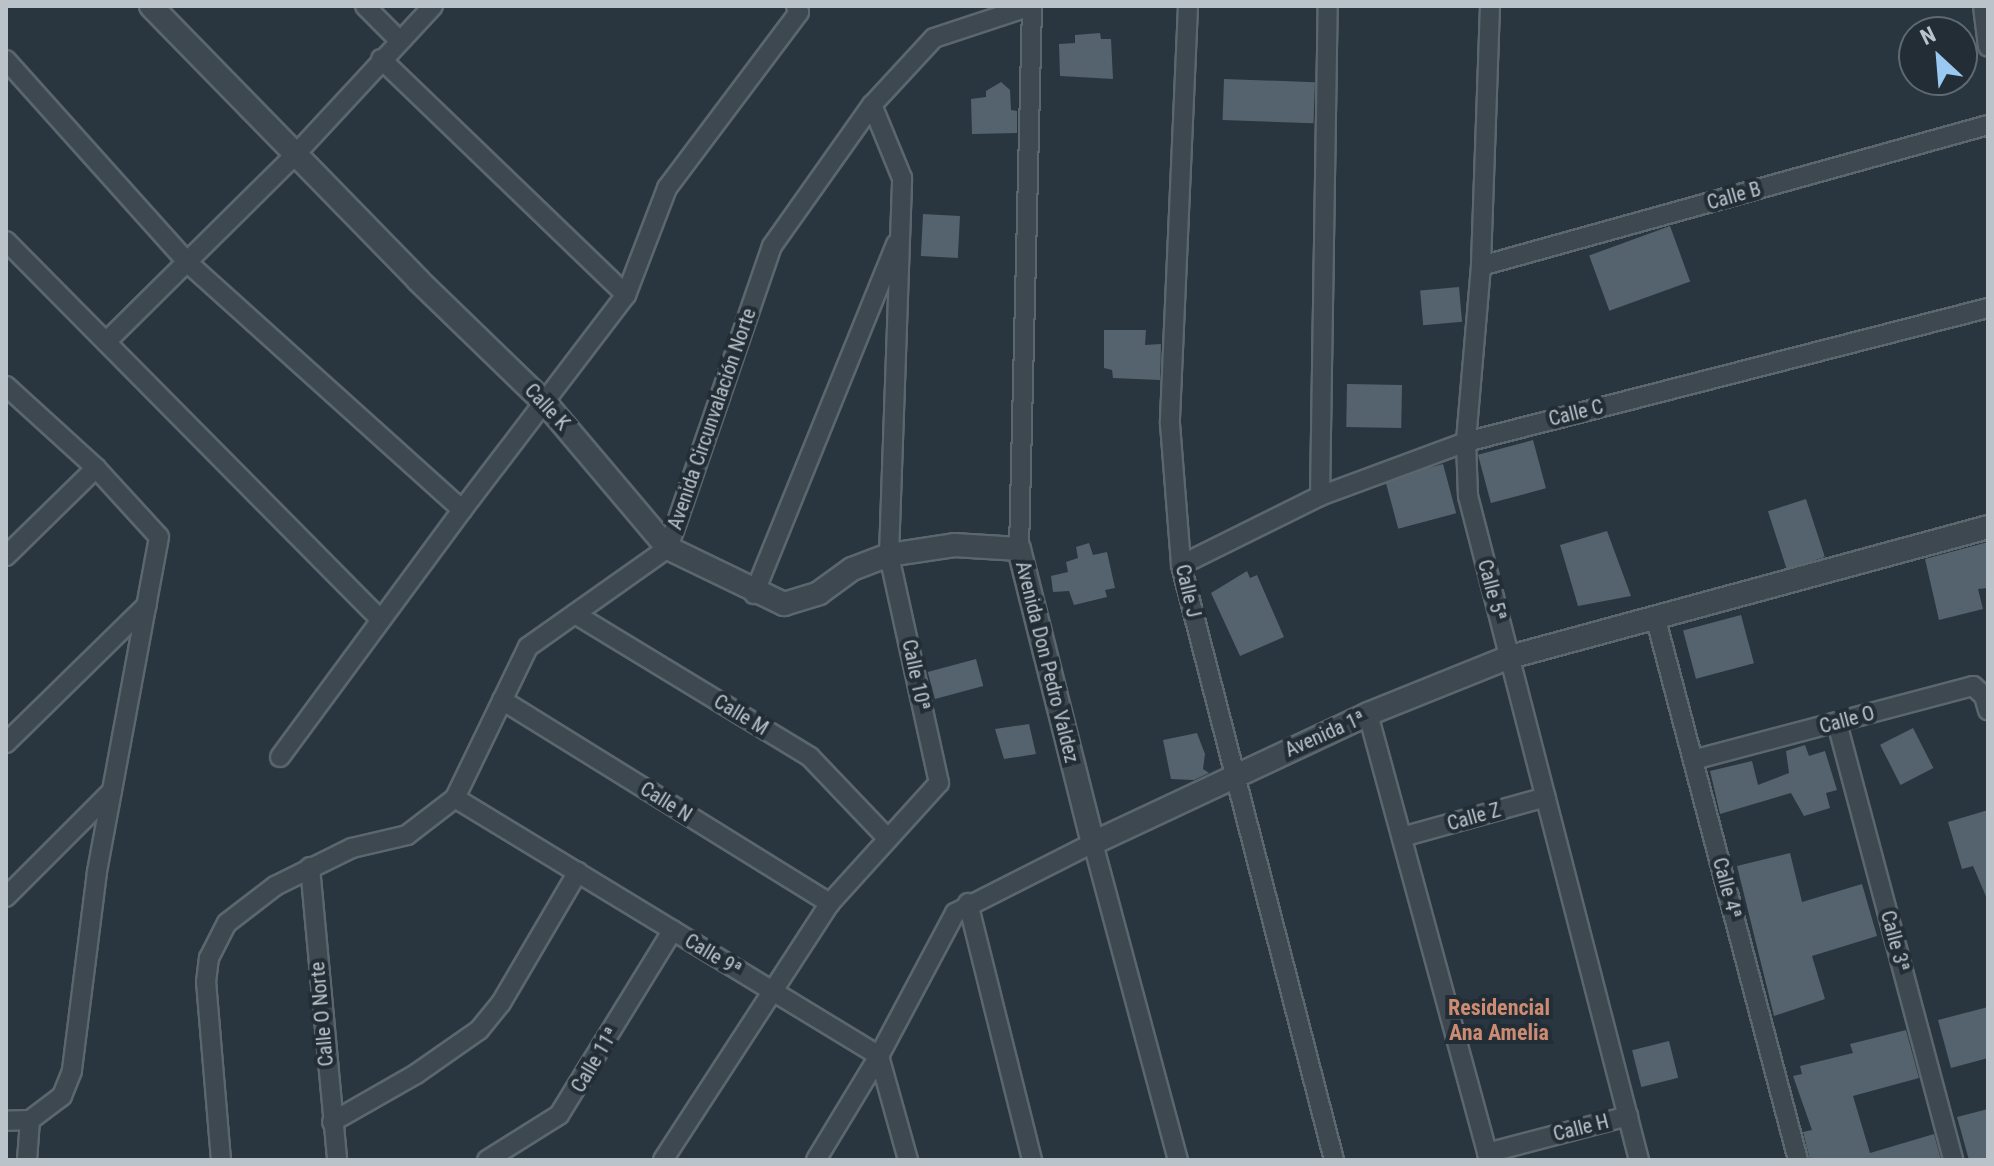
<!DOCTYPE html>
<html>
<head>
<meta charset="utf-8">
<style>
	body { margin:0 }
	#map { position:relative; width:1994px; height:1166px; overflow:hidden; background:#293640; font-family:"Roboto Condensed",sans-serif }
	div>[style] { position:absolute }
	.building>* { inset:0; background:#54636d; transform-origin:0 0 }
	.roads { filter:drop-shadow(2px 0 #5b666d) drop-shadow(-2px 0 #5b666d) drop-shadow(0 2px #5b666d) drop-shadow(0 -2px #5b666d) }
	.minor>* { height:18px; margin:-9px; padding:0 9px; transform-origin:9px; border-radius:9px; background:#3d4850 }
	.tertiary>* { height:22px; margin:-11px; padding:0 11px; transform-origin:11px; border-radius:11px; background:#3d4850 }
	span { translate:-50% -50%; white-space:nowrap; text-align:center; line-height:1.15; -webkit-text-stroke:8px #222d36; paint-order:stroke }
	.street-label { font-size:20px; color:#bac3ca }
	.neighbourhood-label { font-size:22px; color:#cd8c72; font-weight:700 }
	.frame { position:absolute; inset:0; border:8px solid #bac3ca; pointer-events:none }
	.north { position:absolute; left:1898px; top:16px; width:80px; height:80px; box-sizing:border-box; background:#222d36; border:2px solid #5f6971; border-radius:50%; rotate:334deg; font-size:22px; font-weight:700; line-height:32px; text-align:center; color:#bac3ca }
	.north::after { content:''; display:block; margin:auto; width:28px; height:36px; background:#9ac8f0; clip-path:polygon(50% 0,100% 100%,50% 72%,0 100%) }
</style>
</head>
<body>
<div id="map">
	<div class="building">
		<i style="clip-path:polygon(1100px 33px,1101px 39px,1111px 39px,1113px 79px,1060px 76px,1059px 44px,1075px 43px,1075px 35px)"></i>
		<i style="left:1224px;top:79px;width:91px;height:41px;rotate:2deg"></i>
		<i style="clip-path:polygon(1001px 82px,1010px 90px,1011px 110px,1017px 111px,1017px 133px,972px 134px,971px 99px,986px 97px,986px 91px)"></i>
		<i style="left:960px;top:216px;width:42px;height:37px;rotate:93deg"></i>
		<i style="left:1670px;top:226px;width:59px;height:86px;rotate:70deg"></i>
		<i style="left:1459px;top:287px;width:35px;height:39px;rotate:85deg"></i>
		<i style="clip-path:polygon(1104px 330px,1146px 330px,1145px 345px,1161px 344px,1160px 380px,1113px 378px,1112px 370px,1104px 368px)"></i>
		<i style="left:1347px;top:384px;width:55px;height:43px;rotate:1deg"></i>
		<i style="left:1533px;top:440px;width:50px;height:57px;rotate:75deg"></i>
		<i style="left:1443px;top:464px;width:51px;height:60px;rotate:75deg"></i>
		<i style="left:1806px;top:499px;width:61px;height:40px;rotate:72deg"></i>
		<i style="clip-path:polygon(1607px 531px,1631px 596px,1578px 606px,1560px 545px)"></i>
		<i style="clip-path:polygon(1988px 542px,1988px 588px,1978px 589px,1983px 609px,1939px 620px,1925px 559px)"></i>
		<i style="clip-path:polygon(1089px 543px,1093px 555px,1107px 552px,1115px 588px,1105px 590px,1107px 597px,1074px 605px,1069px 591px,1053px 592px,1051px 576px,1068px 572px,1066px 562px,1078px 558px,1076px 547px)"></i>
		<i style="clip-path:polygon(1247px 571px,1250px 578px,1257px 575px,1284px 637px,1240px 656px,1211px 593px)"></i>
		<i style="left:1741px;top:615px;width:50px;height:60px;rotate:75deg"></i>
		<i style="left:976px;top:659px;width:28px;height:50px;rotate:75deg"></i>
		<i style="clip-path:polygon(1029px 724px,1036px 754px,1004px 759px,995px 729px)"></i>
		<i style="left:1913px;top:728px;width:45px;height:37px;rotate:63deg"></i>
		<i style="clip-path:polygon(1197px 733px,1205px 754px,1203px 769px,1209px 773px,1194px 780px,1171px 779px,1163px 740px)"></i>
		<i style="clip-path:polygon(1805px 745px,1809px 756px,1825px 751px,1837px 790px,1826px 793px,1830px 808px,1804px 816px,1791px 793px,1720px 814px,1710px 771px,1752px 761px,1758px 785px,1789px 773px,1786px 751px)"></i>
		<i style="clip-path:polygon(1988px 810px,1988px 901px,1973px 866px,1962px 869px,1948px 822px)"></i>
		<i style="clip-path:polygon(1790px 853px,1802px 902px,1862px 884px,1877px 936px,1812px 956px,1825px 999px,1774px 1016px,1737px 866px)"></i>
		<i style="clip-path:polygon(1988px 1007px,1988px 1058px,1951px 1068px,1938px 1020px)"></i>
		<i style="clip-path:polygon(1906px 1030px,1919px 1078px,1853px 1096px,1870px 1153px,1934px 1134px,1941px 1160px,1810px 1160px,1803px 1132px,1812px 1130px,1793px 1076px,1802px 1074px,1800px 1066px,1853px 1053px,1850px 1044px)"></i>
		<i style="left:1669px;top:1041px;width:38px;height:38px;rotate:76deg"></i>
		<i style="clip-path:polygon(1988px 1109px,1988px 1160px,1969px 1160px,1957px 1117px)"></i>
	</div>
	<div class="roads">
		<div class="minor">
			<i style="left:365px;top:6px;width:49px;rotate:45deg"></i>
			<i style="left:1188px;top:6px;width:418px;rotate:92.5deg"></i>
			<i style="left:1170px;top:424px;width:141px;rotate:85.5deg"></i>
			<i style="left:1181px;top:565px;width:614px;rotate:75.58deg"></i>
			<i style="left:1490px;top:6px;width:260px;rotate:92deg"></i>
			<i style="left:1481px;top:266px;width:177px;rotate:94.9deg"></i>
			<i style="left:1466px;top:442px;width:54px;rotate:87.9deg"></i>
			<i style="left:1468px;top:496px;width:686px;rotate:75.56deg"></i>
			<i style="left:1983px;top:6px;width:41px;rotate:83deg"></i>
			<i style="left:381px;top:59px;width:340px;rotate:43.9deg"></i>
			<i style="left:6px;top:60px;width:273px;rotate:48.1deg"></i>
			<i style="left:188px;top:263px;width:369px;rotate:42deg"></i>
			<i style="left:462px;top:510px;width:270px;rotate:-52.7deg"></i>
			<i style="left:626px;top:295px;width:115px;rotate:-69deg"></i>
			<i style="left:667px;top:188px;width:220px;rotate:-53.1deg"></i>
			<i style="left:799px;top:12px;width:7px;rotate:-117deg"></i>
			<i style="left:6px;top:241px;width:530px;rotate:45.31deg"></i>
			<i style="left:1481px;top:266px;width:526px;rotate:-15.54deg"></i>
			<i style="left:106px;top:342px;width:266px;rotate:-44.7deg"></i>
			<i style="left:295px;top:155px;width:203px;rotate:-47.2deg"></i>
			<i style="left:6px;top:386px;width:122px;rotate:42.3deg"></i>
			<i style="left:96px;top:468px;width:93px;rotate:47.6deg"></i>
			<i style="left:159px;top:537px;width:341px;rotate:100.5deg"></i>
			<i style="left:97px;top:872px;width:201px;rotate:97.2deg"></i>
			<i style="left:72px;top:1071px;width:27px;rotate:112deg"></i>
			<i style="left:62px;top:1096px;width:40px;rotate:143deg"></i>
			<i style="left:30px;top:1120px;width:24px;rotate:178deg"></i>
			<i style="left:1320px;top:496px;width:490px;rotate:-89.1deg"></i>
			<i style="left:1019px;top:549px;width:543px;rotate:-88.63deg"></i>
			<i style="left:6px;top:556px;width:126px;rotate:-44.4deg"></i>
			<i style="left:1181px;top:565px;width:155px;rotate:-26.4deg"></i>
			<i style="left:1320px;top:496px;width:156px;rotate:-20.3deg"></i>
			<i style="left:1466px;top:442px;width:539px;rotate:-14.4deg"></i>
			<i style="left:754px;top:594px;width:378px;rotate:-67.9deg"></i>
			<i style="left:575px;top:614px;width:275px;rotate:31.3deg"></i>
			<i style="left:810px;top:757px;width:113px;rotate:46.4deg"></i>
			<i style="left:1655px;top:616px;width:562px;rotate:75.27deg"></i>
			<i style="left:502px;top:700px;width:386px;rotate:31.8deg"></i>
			<i style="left:1368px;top:714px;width:462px;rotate:74.8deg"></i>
			<i style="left:1837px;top:723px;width:452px;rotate:75.1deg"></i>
			<i style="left:6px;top:743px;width:197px;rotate:-44.4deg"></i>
			<i style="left:280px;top:757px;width:307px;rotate:-53.6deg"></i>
			<i style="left:1693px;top:760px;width:290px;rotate:-14.8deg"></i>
			<i style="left:1973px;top:686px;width:15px;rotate:42deg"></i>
			<i style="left:1984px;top:696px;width:15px;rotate:74deg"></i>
			<i style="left:455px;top:798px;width:496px;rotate:31.3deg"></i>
			<i style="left:879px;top:1056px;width:108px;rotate:74.4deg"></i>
			<i style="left:1402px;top:837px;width:149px;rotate:-15.5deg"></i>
			<i style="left:310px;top:867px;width:294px;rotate:84.7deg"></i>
			<i style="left:6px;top:897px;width:150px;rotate:-45deg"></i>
			<i style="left:968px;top:903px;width:265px;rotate:76deg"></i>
			<i style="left:332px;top:1122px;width:97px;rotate:-29.7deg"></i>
			<i style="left:416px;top:1074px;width:77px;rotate:-34.9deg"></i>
			<i style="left:479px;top:1030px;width:35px;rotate:-51deg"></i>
			<i style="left:501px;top:1003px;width:152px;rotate:-59.6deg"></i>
			<i style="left:1487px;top:1153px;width:146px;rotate:-14.7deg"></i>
			<i style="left:27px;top:1160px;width:40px;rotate:-85.7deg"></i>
			<i style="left:221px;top:1160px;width:179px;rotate:-94.8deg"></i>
			<i style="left:206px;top:982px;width:24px;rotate:-83deg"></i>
			<i style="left:209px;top:958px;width:39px;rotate:-63deg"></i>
			<i style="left:227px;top:923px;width:61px;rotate:-37.6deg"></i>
			<i style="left:275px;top:886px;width:86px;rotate:-26.3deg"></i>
			<i style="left:352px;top:848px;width:57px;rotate:-13.3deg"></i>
			<i style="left:407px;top:835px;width:61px;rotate:-37.6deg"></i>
			<i style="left:455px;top:798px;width:168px;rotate:-64.2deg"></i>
			<i style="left:528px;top:647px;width:171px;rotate:-35.3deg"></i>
			<i style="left:668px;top:548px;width:319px;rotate:-71deg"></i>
			<i style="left:772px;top:246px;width:173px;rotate:-54.7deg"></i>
			<i style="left:872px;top:105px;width:91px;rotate:-47.2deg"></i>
			<i style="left:934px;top:38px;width:102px;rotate:-18.3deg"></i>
			<i style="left:487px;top:1160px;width:85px;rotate:-32deg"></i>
			<i style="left:559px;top:1115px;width:217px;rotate:-58.4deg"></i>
			<i style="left:663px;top:1160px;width:306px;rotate:-57deg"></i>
			<i style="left:830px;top:903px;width:162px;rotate:-47.8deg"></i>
			<i style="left:939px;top:783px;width:233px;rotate:-102.4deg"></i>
			<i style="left:889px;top:555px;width:377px;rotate:-88deg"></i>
			<i style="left:902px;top:178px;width:79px;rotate:-112.3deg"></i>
			<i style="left:816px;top:1160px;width:122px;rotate:-58.8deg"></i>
			<i style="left:879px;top:1056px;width:162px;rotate:-62deg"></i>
			<i style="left:955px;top:913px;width:155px;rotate:-26.9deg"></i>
			<i style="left:1093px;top:843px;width:328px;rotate:75deg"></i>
		</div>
		<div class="tertiary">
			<i style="left:151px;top:6px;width:383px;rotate:45.7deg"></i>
			<i style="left:418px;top:280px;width:180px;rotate:44.1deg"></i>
			<i style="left:547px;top:405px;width:187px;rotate:49.8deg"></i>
			<i style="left:668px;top:548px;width:129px;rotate:25.8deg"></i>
			<i style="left:784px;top:604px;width:37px;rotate:-17deg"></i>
			<i style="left:819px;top:593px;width:41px;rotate:-36deg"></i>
			<i style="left:852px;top:569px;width:40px;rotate:-21deg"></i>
			<i style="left:889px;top:555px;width:66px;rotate:-8.7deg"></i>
			<i style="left:954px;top:545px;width:65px;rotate:3.5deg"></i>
			<i style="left:1019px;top:549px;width:303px;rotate:75.9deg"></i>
			<i style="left:1093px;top:843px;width:304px;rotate:-25.1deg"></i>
			<i style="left:1368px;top:714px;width:153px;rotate:-21.9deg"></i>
			<i style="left:1510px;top:657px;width:495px;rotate:-15.2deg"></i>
		</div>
	</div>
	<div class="street-label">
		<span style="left:1734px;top:196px;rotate:-16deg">Calle B</span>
		<span style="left:547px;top:407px;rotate:47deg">Calle K</span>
		<span style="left:1576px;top:413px;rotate:-14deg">Calle C</span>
		<span style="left:712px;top:419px;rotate:-71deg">Avenida Circunvalación Norte</span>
		<span style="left:1492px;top:590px;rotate:75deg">Calle 5ª</span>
		<span style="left:1188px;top:591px;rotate:77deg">Calle J</span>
		<span style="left:1047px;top:662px;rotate:76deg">Avenida Don Pedro Valdez</span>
		<span style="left:916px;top:675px;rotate:78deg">Calle 10ª</span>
		<span style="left:741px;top:715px;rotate:31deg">Calle M</span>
		<span style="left:1847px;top:720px;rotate:-15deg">Calle O</span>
		<span style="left:1325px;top:734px;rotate:-24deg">Avenida 1ª</span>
		<span style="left:666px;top:802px;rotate:32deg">Calle N</span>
		<span style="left:1474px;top:817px;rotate:-16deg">Calle Z</span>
		<span style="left:1727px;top:888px;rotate:75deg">Calle 4ª</span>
		<span style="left:1895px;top:941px;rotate:75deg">Calle 3ª</span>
		<span style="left:713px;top:955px;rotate:31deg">Calle 9ª</span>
		<span style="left:322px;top:1014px;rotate:-95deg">Calle O Norte</span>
		<span style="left:595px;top:1060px;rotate:-59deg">Calle 11ª</span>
		<span style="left:1581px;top:1128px;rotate:-14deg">Calle H</span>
	</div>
	<div class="neighbourhood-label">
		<span style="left:1499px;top:1020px">Residencial<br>Ana Amelia</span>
	</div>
	<div class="frame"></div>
	<div class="north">N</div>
</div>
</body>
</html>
